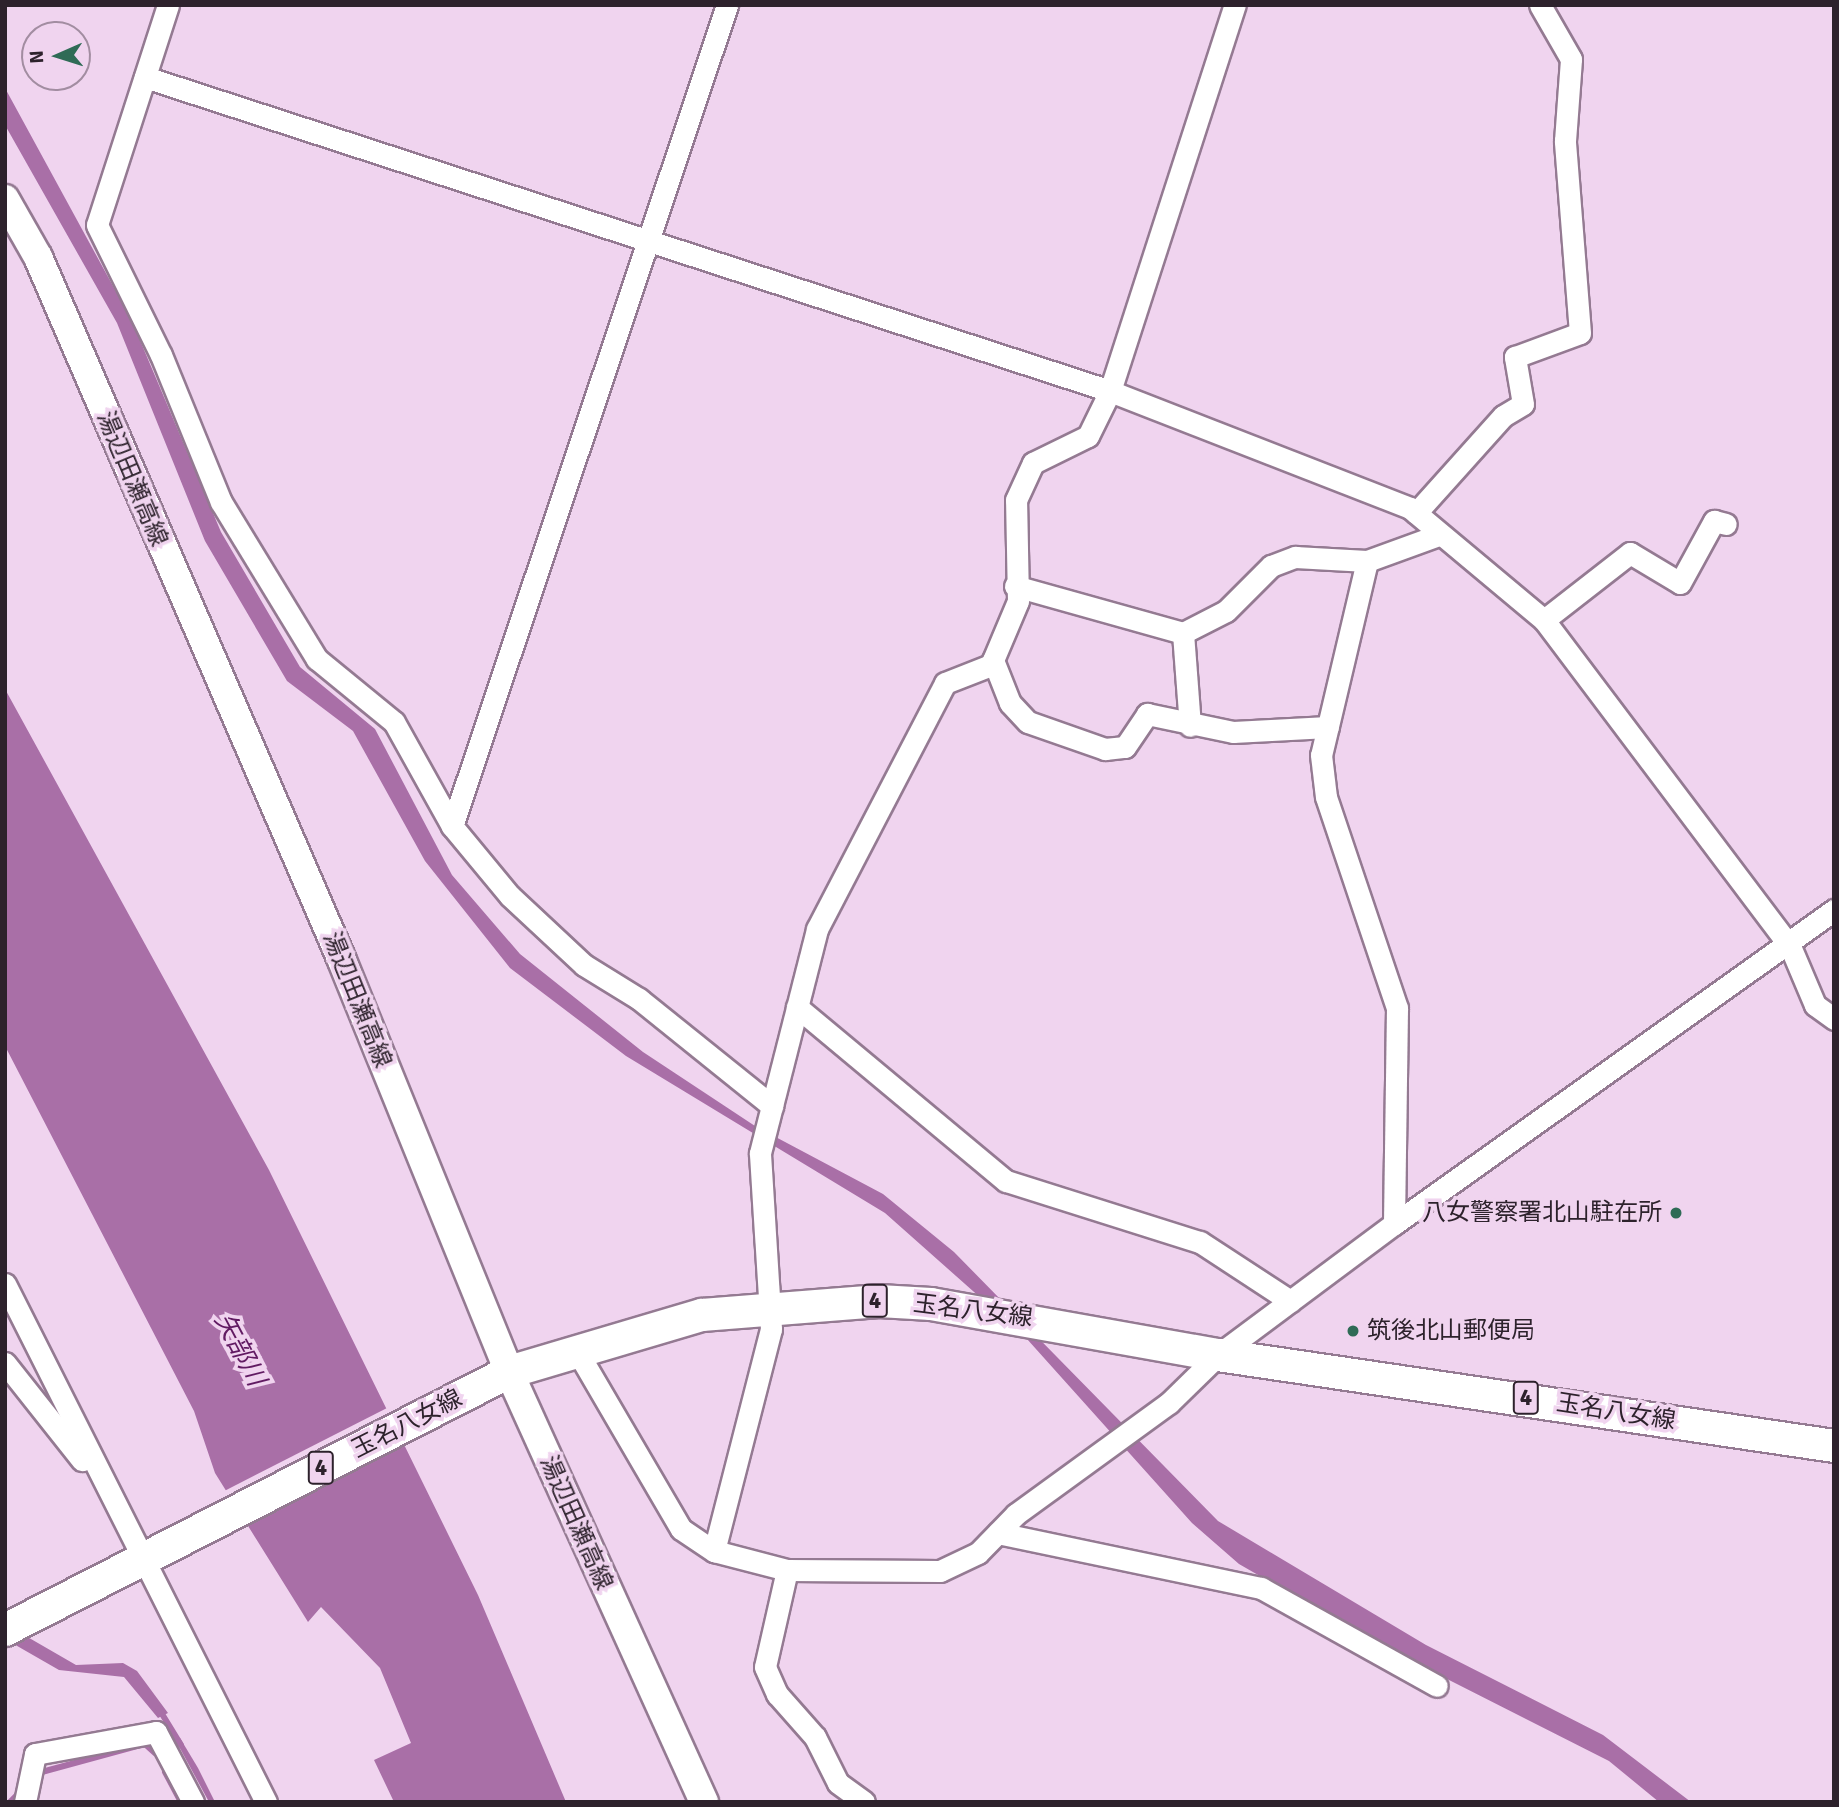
<!DOCTYPE html>
<html>
<head>
<meta charset="utf-8">
<style>
	body { margin:0 }
	#map { position:relative; width:1839px; height:1807px; overflow:hidden; background:#f0d4ef; font-family:Signika,"Noto Sans JP",sans-serif }
	div>[style] { position:absolute }
	.water>* { inset:0; background:#a96fa7 }
	.pier>* { inset:0; background:#f0d4ef; transform-origin:0 0 }
	.stream>* { height:6px; margin:-3px; padding:0 3px; transform-origin:3px; border-radius:3px; background:#a96fa7 }
	.roads { filter:drop-shadow(2px 0 #947a92) drop-shadow(-2px 0 #947a92) drop-shadow(0 2px #947a92) drop-shadow(0 -2px #947a92) }
	.minor>* { height:21px; margin:-10.5px; padding:0 10.5px; transform-origin:10.5px; border-radius:10.5px; background:#fff }
	.secondary>* { height:28px; margin:-14px; padding:0 14px; transform-origin:14px; border-radius:14px; background:#fff }
	.primary>* { height:32px; margin:-16px; padding:0 16px; transform-origin:16px; border-radius:16px; background:#fff }
	.dots>* { width:19px; height:19px; translate:-50% -50%; box-sizing:border-box; border:4px solid #f0d4ef; border-radius:50% }
	span { translate:-50% -50%; white-space:nowrap; text-align:center; line-height:1.15; -webkit-text-stroke:7px #f0d4ef; paint-order:stroke }
	.shield-label span { padding:2px 5px; background:#f0d4ef; border:2px solid; border-radius:5px; -webkit-text-stroke-width:0 }
	.shield-label { font-size:23px; color:#2d222c; font-weight:700 }
	.street-label { font-size:24px; color:#2d222c }
	.poi-label { font-size:24px; color:#2d222c }
	.right { translate:-100% -50%; text-align:right }
	.left { translate:0 -50%; text-align:left }
	.water-label { font-size:26px; color:#611a62; font-style:italic }
	.frame { position:absolute; inset:0; border:7px solid #2d222c; pointer-events:none }
	.north { position:absolute; left:21px; top:21px; width:70px; height:70px; box-sizing:border-box; background:#f0d4ef; border:2px solid #a28da1; border-radius:50%; rotate:267deg; font-size:19px; font-weight:700; line-height:28px; text-align:center; color:#2d222c }
	.north::after { content:''; display:block; margin:auto; width:24px; height:32px; background:#2f6b56; clip-path:polygon(50% 0,100% 100%,50% 72%,0 100%) }
</style>
</head>
<body>
<div id="map">
	<div class="water">
		<i style="clip-path:polygon(5px 88px,131px 319px,221px 532px,300px 667px,375px 729px,452px 875px,520px 954px,643px 1052px,755px 1126px,883px 1194px,954px 1252px,1218px 1521px,1426px 1645px,1603px 1735px,1691px 1802px,1659px 1802px,1609px 1761px,1378px 1644px,1239px 1564px,1192px 1523px,1027px 1339px,885px 1213px,626px 1056px,510px 968px,425px 861px,353px 731px,287px 681px,205px 541px,117px 323px,5px 125px)"></i>
		<i style="clip-path:polygon(5px 689px,269px 1170px,478px 1595px,566px 1802px,394px 1802px,374px 1760px,411px 1743px,380px 1668px,321px 1607px,308px 1622px,215px 1473px,194px 1411px,5px 1046px)"></i>
		<i style="clip-path:polygon(5px 1624px,76px 1665px,123px 1663px,137px 1671px,168px 1713px,158px 1718px,124px 1677px,59px 1670px,5px 1639px)"></i>
		<i style="clip-path:polygon(180px 1738px,198px 1768px,215px 1802px,209px 1802px,176px 1741px)"></i>
	</div>
	<div class="pier">
		<i style="left:389px;top:1407px;width:37px;height:187px;rotate:63deg"></i>
	</div>
	<div class="stream">
		<i style="left:159px;top:1709px;width:42px;rotate:58.6deg"></i>
		<i style="left:165px;top:1772px;width:34px;rotate:62deg"></i>
		<i style="left:38px;top:1773px;width:111px;rotate:-15.2deg"></i>
		<i style="left:145px;top:1744px;width:13px;rotate:42deg"></i>
		<i style="left:10px;top:1802px;width:16px;rotate:-45deg"></i>
	</div>
	<div class="roads">
		<div class="minor">
			<i style="left:168px;top:5px;width:231px;rotate:107.9deg"></i>
			<i style="left:97px;top:225px;width:145px;rotate:63.8deg"></i>
			<i style="left:161px;top:355px;width:159px;rotate:67.8deg"></i>
			<i style="left:221px;top:502px;width:184px;rotate:58.6deg"></i>
			<i style="left:317px;top:659px;width:99px;rotate:39.3deg"></i>
			<i style="left:394px;top:722px;width:119px;rotate:60.9deg"></i>
			<i style="left:452px;top:826px;width:91px;rotate:50.4deg"></i>
			<i style="left:510px;top:896px;width:101px;rotate:43deg"></i>
			<i style="left:584px;top:965px;width:65px;rotate:31.7deg"></i>
			<i style="left:639px;top:999px;width:171px;rotate:38.8deg"></i>
			<i style="left:145px;top:77px;width:1015px;rotate:18.02deg"></i>
			<i style="left:1110px;top:391px;width:322px;rotate:21.3deg"></i>
			<i style="left:1410px;top:508px;width:175px;rotate:39.9deg"></i>
			<i style="left:1544px;top:620px;width:408px;rotate:53deg"></i>
			<i style="left:1790px;top:946px;width:64px;rotate:67deg"></i>
			<i style="left:1815px;top:1005px;width:24px;rotate:36deg"></i>
			<i style="left:1416px;top:513px;width:130px;rotate:-48.1deg"></i>
			<i style="left:1503px;top:416px;width:23px;rotate:-31deg"></i>
			<i style="left:1523px;top:404px;width:48px;rotate:-99.7deg"></i>
			<i style="left:1515px;top:357px;width:69px;rotate:-20.3deg"></i>
			<i style="left:1580px;top:333px;width:193px;rotate:-94.5deg"></i>
			<i style="left:1565px;top:141px;width:82px;rotate:-85.8deg"></i>
			<i style="left:1571px;top:59px;width:62px;rotate:-119.9deg"></i>
			<i style="left:1367px;top:561px;width:199px;rotate:103.3deg"></i>
			<i style="left:1321px;top:755px;width:42px;rotate:83.2deg"></i>
			<i style="left:1326px;top:797px;width:223px;rotate:71.4deg"></i>
			<i style="left:1397px;top:1008px;width:216px;rotate:90.8deg"></i>
			<i style="left:1015px;top:586px;width:174px;rotate:15.6deg"></i>
			<i style="left:1183px;top:633px;width:48px;rotate:-27.1deg"></i>
			<i style="left:1226px;top:611px;width:64px;rotate:-45deg"></i>
			<i style="left:1271px;top:566px;width:26px;rotate:-21deg"></i>
			<i style="left:1295px;top:557px;width:72px;rotate:3.2deg"></i>
			<i style="left:1367px;top:561px;width:77px;rotate:-19.9deg"></i>
			<i style="left:1544px;top:620px;width:109px;rotate:-37.9deg"></i>
			<i style="left:1630px;top:553px;width:58px;rotate:31deg"></i>
			<i style="left:1680px;top:583px;width:71px;rotate:-61.3deg"></i>
			<i style="left:1714px;top:521px;width:12px;rotate:14deg"></i>
			<i style="left:1183px;top:633px;width:93px;rotate:85.7deg"></i>
			<i style="left:993px;top:660px;width:46px;rotate:68.4deg"></i>
			<i style="left:1010px;top:703px;width:26px;rotate:47deg"></i>
			<i style="left:1028px;top:722px;width:82px;rotate:19.3deg"></i>
			<i style="left:1105px;top:749px;width:20px;rotate:-6deg"></i>
			<i style="left:1125px;top:747px;width:40px;rotate:-56deg"></i>
			<i style="left:1147px;top:714px;width:88px;rotate:11.8deg"></i>
			<i style="left:1233px;top:732px;width:95px;rotate:-3deg"></i>
			<i style="left:452px;top:826px;width:866px;rotate:-71.48deg"></i>
			<i style="left:797px;top:1007px;width:272px;rotate:39.8deg"></i>
			<i style="left:1006px;top:1181px;width:203px;rotate:17.5deg"></i>
			<i style="left:1200px;top:1242px;width:108px;rotate:33.2deg"></i>
			<i style="left:5px;top:1284px;width:580px;rotate:63.26deg"></i>
			<i style="left:577px;top:1351px;width:206px;rotate:59.7deg"></i>
			<i style="left:681px;top:1529px;width:40px;rotate:34deg"></i>
			<i style="left:714px;top:1551px;width:75px;rotate:14.6deg"></i>
			<i style="left:787px;top:1570px;width:153px;rotate:0.4deg"></i>
			<i style="left:940px;top:1571px;width:42px;rotate:-25.3deg"></i>
			<i style="left:978px;top:1553px;width:54px;rotate:-45.7deg"></i>
			<i style="left:1016px;top:1514px;width:189px;rotate:-36deg"></i>
			<i style="left:1169px;top:1403px;width:69px;rotate:-44.4deg"></i>
			<i style="left:1218px;top:1355px;width:219px;rotate:-36.7deg"></i>
			<i style="left:1394px;top:1224px;width:541px;rotate:-35.51deg"></i>
			<i style="left:5px;top:1363px;width:124px;rotate:51.6deg"></i>
			<i style="left:998px;top:1533px;width:269px;rotate:11.8deg"></i>
			<i style="left:1261px;top:1588px;width:201px;rotate:29.1deg"></i>
			<i style="left:714px;top:1551px;width:229px;rotate:-75.6deg"></i>
			<i style="left:771px;top:1329px;width:176px;rotate:-93.6deg"></i>
			<i style="left:760px;top:1153px;width:231px;rotate:-75.7deg"></i>
			<i style="left:817px;top:929px;width:277px;rotate:-62.5deg"></i>
			<i style="left:945px;top:683px;width:49px;rotate:-21.4deg"></i>
			<i style="left:991px;top:665px;width:69px;rotate:-67.1deg"></i>
			<i style="left:1018px;top:601px;width:101px;rotate:-91.1deg"></i>
			<i style="left:1016px;top:500px;width:41px;rotate:-65.3deg"></i>
			<i style="left:1033px;top:463px;width:61px;rotate:-26.1deg"></i>
			<i style="left:1088px;top:436px;width:50px;rotate:-63.9deg"></i>
			<i style="left:1110px;top:391px;width:406px;rotate:-72.1deg"></i>
			<i style="left:787px;top:1570px;width:99px;rotate:102.8deg"></i>
			<i style="left:765px;top:1667px;width:30px;rotate:66deg"></i>
			<i style="left:777px;top:1694px;width:57px;rotate:48.5deg"></i>
			<i style="left:815px;top:1737px;width:51px;rotate:63.4deg"></i>
			<i style="left:838px;top:1783px;width:32px;rotate:36deg"></i>
			<i style="left:25px;top:1802px;width:49px;rotate:-78.2deg"></i>
			<i style="left:35px;top:1754px;width:123px;rotate:-10.3deg"></i>
			<i style="left:156px;top:1732px;width:79px;rotate:62.1deg"></i>
		</div>
		<div class="secondary">
			<i style="left:5px;top:199px;width:67px;rotate:60.4deg"></i>
			<i style="left:38px;top:257px;width:764px;rotate:66.62deg"></i>
			<i style="left:341px;top:958px;width:447px;rotate:67.9deg"></i>
			<i style="left:509px;top:1372px;width:472px;rotate:65.6deg"></i>
		</div>
		<div class="primary">
			<i style="left:5px;top:1630px;width:566px;rotate:-27.11deg"></i>
			<i style="left:509px;top:1372px;width:201px;rotate:-16.5deg"></i>
			<i style="left:702px;top:1315px;width:178px;rotate:-4.5deg"></i>
			<i style="left:879px;top:1301px;width:52px;rotate:3.3deg"></i>
			<i style="left:931px;top:1304px;width:291px;rotate:10.1deg"></i>
			<i style="left:1218px;top:1355px;width:623px;rotate:8.4deg"></i>
		</div>
	</div>
	<div class="dots">
		<i style="left:1676px;top:1213px;background:#2f6b56"></i>
		<i style="left:1353px;top:1331px;background:#2f6b56"></i>
	</div>
	<div class="shield-label">
		<span style="left:875px;top:1301px">4</span>
		<span style="left:1526px;top:1398px">4</span>
		<span style="left:321px;top:1468px">4</span>
	</div>
	<div class="street-label">
		<span style="left:132px;top:479px;rotate:67deg">湯辺田瀬高線</span>
		<span style="left:357px;top:1000px;rotate:68deg">湯辺田瀬高線</span>
		<span style="left:973px;top:1311px;rotate:7deg">玉名八女線</span>
		<span style="left:1616px;top:1412px;rotate:9deg">玉名八女線</span>
		<span style="left:407px;top:1424px;rotate:-27deg">玉名八女線</span>
		<span style="left:576px;top:1523px;rotate:66deg">湯辺田瀬高線</span>
	</div>
	<div class="poi-label">
		<span class="right" style="left:1662px;top:1213px">八女警察署北山駐在所</span>
		<span class="left" style="left:1367px;top:1331px">筑後北山郵便局</span>
	</div>
	<div class="water-label">
		<span style="left:239px;top:1350px;rotate:62deg">矢部川</span>
	</div>
	<div class="frame"></div>
	<div class="north">N</div>
</div>
</body>
</html>
